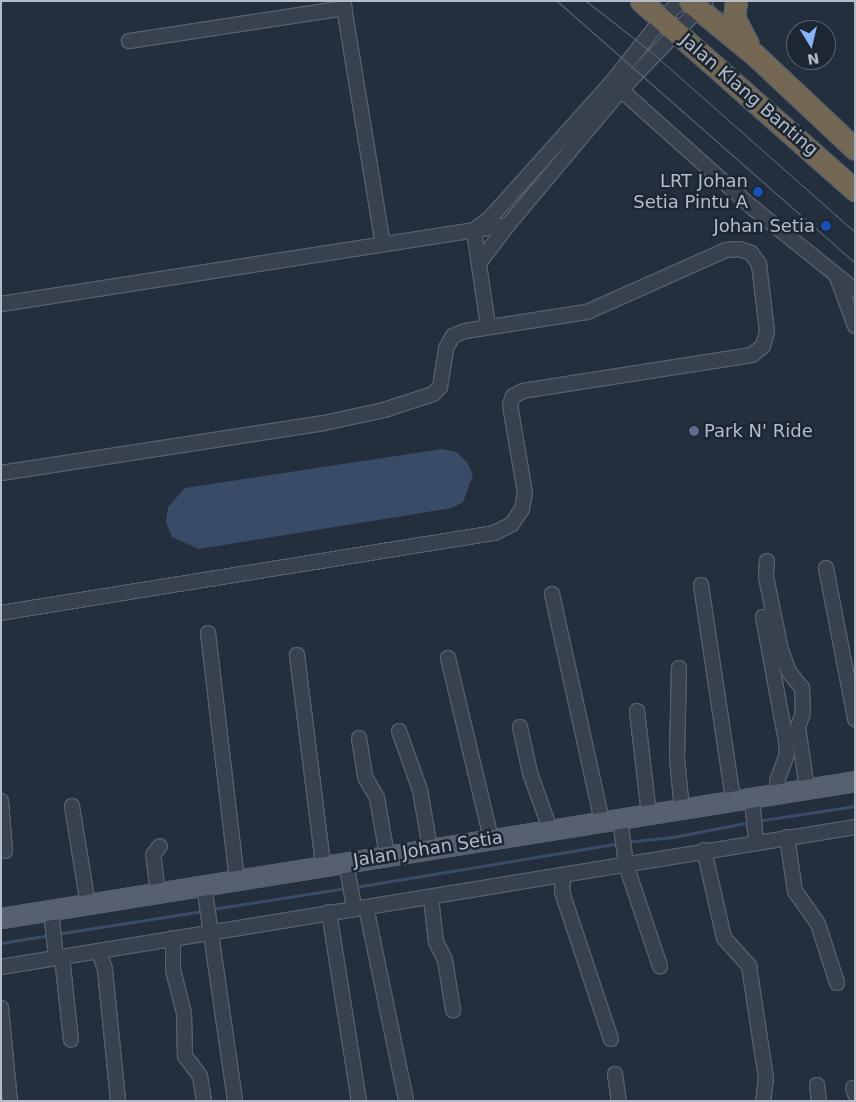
<!DOCTYPE html>
<html>
<head>
<meta charset="utf-8">
<style>
	body { margin:0 }
	#map { position:relative; width:856px; height:1102px; overflow:hidden; background:#242f3e; font-family:"DejaVu Sans",sans-serif }
	div>[style] { position:absolute }
	.water>* { inset:0; background:#394c67 }
	.stream>* { height:3px; margin:-1.5px; padding:0 1.5px; transform-origin:1.5px; border-radius:1.5px; background:#394c67 }
	.roads { filter:drop-shadow(1px 0 #565f6c) drop-shadow(-1px 0 #565f6c) drop-shadow(0 1px #565f6c) drop-shadow(0 -1px #565f6c) }
	.minor>* { height:14px; margin:-7px; padding:0 7px; transform-origin:7px; border-radius:7px; background:#38414e }
	.major>* { height:19px; margin:-9.5px; padding:0 9.5px; transform-origin:9.5px; border-radius:9.5px; background:#56606e }
	.highway>* { height:21px; margin:-10.5px; padding:0 10.5px; transform-origin:10.5px; border-radius:10.5px; background:#746855 }
	.tram>* { height:1px; margin:-0.5px; padding:0 0.5px; transform-origin:0.5px; border-radius:0.5px; background:#5a6575 }
	.dots>* { width:14px; height:14px; translate:-50% -50%; box-sizing:border-box; border:2px solid #1d2633; border-radius:50% }
	span { translate:-50% -50%; white-space:nowrap; text-align:center; line-height:1.15; -webkit-text-stroke:5px #1d2633; paint-order:stroke }
	.street-label { font-size:18px; color:#b4bcc9 }
	.poi-label { font-size:18px; color:#b4bcc9 }
	.right { translate:-100% -50%; text-align:right }
	.left { translate:0 -50%; text-align:left }
	.frame { position:absolute; inset:0; border:2px solid #b4bcc9; pointer-events:none }
	.north { position:absolute; left:786px; top:20px; width:50px; height:50px; box-sizing:border-box; background:#1d2633; border:1px solid #59626f; border-radius:50%; rotate:171deg; font-size:14px; font-weight:700; line-height:20px; text-align:center; color:#b4bcc9 }
	.north::after { content:''; display:block; margin:auto; width:18px; height:22px; background:#8ab4f8; clip-path:polygon(50% 0,100% 100%,50% 72%,0 100%) }
</style>
</head>
<body>
<div id="map">
	<div class="water">
		<i style="clip-path:polygon(442px 449px,456px 452px,467px 462px,473px 475px,463px 502px,452px 508px,199px 549px,172px 537px,166px 522px,168px 507px,185px 488px)"></i>
	</div>
	<div class="stream">
		<i style="left:757px;top:821px;width:99px;rotate:-8.7deg"></i>
		<i style="left:626px;top:842px;width:47px;rotate:-6.1deg"></i>
		<i style="left:673px;top:837px;width:79px;rotate:-10.9deg"></i>
		<i style="left:355px;top:887px;width:269px;rotate:-9.4deg"></i>
		<i style="left:212px;top:909px;width:136px;rotate:-8.9deg"></i>
		<i style="left:56px;top:934px;width:149px;rotate:-8.9deg"></i>
		<i style="left:1px;top:943px;width:50px;rotate:-9.3deg"></i>
	</div>
	<div class="roads">
		<div class="minor">
			<i style="left:343px;top:1px;width:247px;rotate:80.7deg"></i>
			<i style="left:129px;top:41px;width:218px;rotate:-8.7deg"></i>
			<i style="left:612px;top:82px;width:189px;rotate:41.8deg"></i>
			<i style="left:753px;top:208px;width:131px;rotate:38.8deg"></i>
			<i style="left:474px;top:230px;width:21px;rotate:-37deg"></i>
			<i style="left:491px;top:217px;width:181px;rotate:-48.1deg"></i>
			<i style="left:612px;top:82px;width:80px;rotate:-51.6deg"></i>
			<i style="left:662px;top:19px;width:26px;rotate:-43deg"></i>
			<i style="left:474px;top:231px;width:96px;rotate:81.6deg"></i>
			<i style="left:479px;top:263px;width:48px;rotate:-52.7deg"></i>
			<i style="left:837px;top:277px;width:52px;rotate:69.8deg"></i>
			<i style="left:1px;top:304px;width:513px;rotate:-8.86deg"></i>
			<i style="left:508px;top:225px;width:176px;rotate:-50.1deg"></i>
			<i style="left:621px;top:90px;width:123px;rotate:-46.3deg"></i>
			<i style="left:1px;top:473px;width:327px;rotate:-8.8deg"></i>
			<i style="left:324px;top:423px;width:61px;rotate:-12.2deg"></i>
			<i style="left:384px;top:410px;width:52px;rotate:-18.1deg"></i>
			<i style="left:433px;top:394px;width:10px;rotate:-45deg"></i>
			<i style="left:440px;top:387px;width:39px;rotate:-81deg"></i>
			<i style="left:446px;top:348px;width:14px;rotate:-60deg"></i>
			<i style="left:453px;top:336px;width:13px;rotate:-23deg"></i>
			<i style="left:465px;top:331px;width:123px;rotate:-8.9deg"></i>
			<i style="left:587px;top:312px;width:152px;rotate:-24deg"></i>
			<i style="left:726px;top:250px;width:13px;rotate:-4deg"></i>
			<i style="left:739px;top:249px;width:13px;rotate:18deg"></i>
			<i style="left:751px;top:253px;width:14px;rotate:54deg"></i>
			<i style="left:759px;top:264px;width:68px;rotate:83.3deg"></i>
			<i style="left:767px;top:332px;width:15px;rotate:106deg"></i>
			<i style="left:763px;top:346px;width:14px;rotate:141deg"></i>
			<i style="left:752px;top:355px;width:232px;rotate:171.1deg"></i>
			<i style="left:523px;top:391px;width:11px;rotate:153deg"></i>
			<i style="left:513px;top:396px;width:9px;rotate:108deg"></i>
			<i style="left:510px;top:405px;width:89px;rotate:80.3deg"></i>
			<i style="left:525px;top:493px;width:16px;rotate:101deg"></i>
			<i style="left:522px;top:509px;width:18px;rotate:124deg"></i>
			<i style="left:512px;top:524px;width:20px;rotate:153deg"></i>
			<i style="left:494px;top:533px;width:499px;rotate:170.8deg"></i>
			<i style="left:767px;top:561px;width:16px;rotate:94deg"></i>
			<i style="left:766px;top:577px;width:75px;rotate:78.4deg"></i>
			<i style="left:781px;top:650px;width:23px;rotate:70deg"></i>
			<i style="left:789px;top:672px;width:21px;rotate:51deg"></i>
			<i style="left:802px;top:688px;width:25px;rotate:88deg"></i>
			<i style="left:803px;top:713px;width:15px;rotate:110deg"></i>
			<i style="left:798px;top:727px;width:63px;rotate:81.7deg"></i>
			<i style="left:826px;top:568px;width:154px;rotate:79.1deg"></i>
			<i style="left:701px;top:585px;width:217px;rotate:81.5deg"></i>
			<i style="left:552px;top:594px;width:232px;rotate:77.6deg"></i>
			<i style="left:763px;top:617px;width:126px;rotate:79.5deg"></i>
			<i style="left:786px;top:741px;width:13px;rotate:86deg"></i>
			<i style="left:787px;top:754px;width:29px;rotate:110deg"></i>
			<i style="left:777px;top:781px;width:13px;rotate:77deg"></i>
			<i style="left:208px;top:633px;width:248px;rotate:83.3deg"></i>
			<i style="left:297px;top:655px;width:212px;rotate:82.9deg"></i>
			<i style="left:448px;top:658px;width:186px;rotate:76.6deg"></i>
			<i style="left:679px;top:668px;width:90px;rotate:91.3deg"></i>
			<i style="left:677px;top:758px;width:52px;rotate:84.5deg"></i>
			<i style="left:637px;top:711px;width:104px;rotate:83.4deg"></i>
			<i style="left:520px;top:727px;width:47px;rotate:77.7deg"></i>
			<i style="left:530px;top:773px;width:59px;rotate:70.3deg"></i>
			<i style="left:399px;top:731px;width:63px;rotate:70.4deg"></i>
			<i style="left:420px;top:790px;width:59px;rotate:80.2deg"></i>
			<i style="left:359px;top:738px;width:39px;rotate:81deg"></i>
			<i style="left:365px;top:777px;width:24px;rotate:60deg"></i>
			<i style="left:377px;top:798px;width:58px;rotate:80deg"></i>
			<i style="left:752px;top:798px;width:44px;rotate:84.8deg"></i>
			<i style="left:1px;top:801px;width:50px;rotate:85.4deg"></i>
			<i style="left:72px;top:806px;width:100px;rotate:80.8deg"></i>
			<i style="left:620px;top:818px;width:47px;rotate:82.7deg"></i>
			<i style="left:626px;top:865px;width:107px;rotate:71.4deg"></i>
			<i style="left:787px;top:837px;width:55px;rotate:81.6deg"></i>
			<i style="left:795px;top:891px;width:40px;rotate:55.1deg"></i>
			<i style="left:818px;top:924px;width:62px;rotate:72.1deg"></i>
			<i style="left:704px;top:850px;width:90px;rotate:77.2deg"></i>
			<i style="left:724px;top:938px;width:38px;rotate:48deg"></i>
			<i style="left:749px;top:966px;width:113px;rotate:81.4deg"></i>
			<i style="left:766px;top:1078px;width:23px;rotate:97deg"></i>
			<i style="left:346px;top:862px;width:46px;rotate:79.9deg"></i>
			<i style="left:563px;top:875px;width:17px;rotate:93deg"></i>
			<i style="left:562px;top:892px;width:155px;rotate:71.6deg"></i>
			<i style="left:204px;top:885px;width:218px;rotate:81.8deg"></i>
			<i style="left:158px;top:893px;width:38px;rotate:-97deg"></i>
			<i style="left:153px;top:855px;width:11px;rotate:-52deg"></i>
			<i style="left:431px;top:898px;width:44px;rotate:83.5deg"></i>
			<i style="left:436px;top:942px;width:20px;rotate:63deg"></i>
			<i style="left:445px;top:960px;width:51px;rotate:80.9deg"></i>
			<i style="left:366px;top:907px;width:198px;rotate:78.3deg"></i>
			<i style="left:51px;top:911px;width:47px;rotate:83.9deg"></i>
			<i style="left:329px;top:912px;width:191px;rotate:81deg"></i>
			<i style="left:173px;top:938px;width:32px;rotate:90deg"></i>
			<i style="left:173px;top:970px;width:44px;rotate:75.7deg"></i>
			<i style="left:184px;top:1013px;width:43px;rotate:88.7deg"></i>
			<i style="left:185px;top:1056px;width:25px;rotate:53deg"></i>
			<i style="left:200px;top:1076px;width:25px;rotate:81deg"></i>
			<i style="left:99px;top:951px;width:20px;rotate:72deg"></i>
			<i style="left:105px;top:970px;width:132px;rotate:84.3deg"></i>
			<i style="left:62px;top:957px;width:83px;rotate:83.8deg"></i>
			<i style="left:1px;top:967px;width:865px;rotate:-9.31deg"></i>
			<i style="left:1px;top:1008px;width:93px;rotate:84.5deg"></i>
			<i style="left:615px;top:1074px;width:27px;rotate:82deg"></i>
			<i style="left:817px;top:1085px;width:16px;rotate:83deg"></i>
			<i style="left:853px;top:1088px;width:6px;rotate:72deg"></i>
		</div>
		<div class="major">
			<i style="left:1px;top:918px;width:865px;rotate:-9.11deg"></i>
		</div>
		<div class="highway">
			<i style="left:641px;top:1px;width:286px;rotate:41.5deg"></i>
			<i style="left:689px;top:1px;width:85px;rotate:39.3deg"></i>
			<i style="left:755px;top:55px;width:137px;rotate:43.2deg"></i>
			<i style="left:736px;top:1px;width:16px;rotate:97deg"></i>
			<i style="left:734px;top:17px;width:31px;rotate:63deg"></i>
		</div>
	</div>
	<div class="tram">
		<i style="left:557px;top:1px;width:397px;rotate:41.3deg"></i>
		<i style="left:586px;top:1px;width:80px;rotate:37.9deg"></i>
		<i style="left:649px;top:50px;width:275px;rotate:41.5deg"></i>
	</div>
	<div class="dots">
		<i style="left:758px;top:192px;background:#1a4fb4"></i>
		<i style="left:826px;top:226px;background:#1a4fb4"></i>
		<i style="left:694px;top:431px;background:#5c6f8a"></i>
	</div>
	<div class="street-label">
		<span style="left:749px;top:95px;rotate:41deg">Jalan Klang Banting</span>
		<span style="left:428px;top:849px;rotate:-9deg">Jalan Johan Setia</span>
	</div>
	<div class="poi-label">
		<span class="right" style="left:748px;top:192px">LRT Johan<br>Setia Pintu A</span>
		<span class="right" style="left:815px;top:226px">Johan Setia</span>
		<span class="left" style="left:704px;top:431px">Park N' Ride</span>
	</div>
	<div class="frame"></div>
	<div class="north">N</div>
</div>
</body>
</html>
